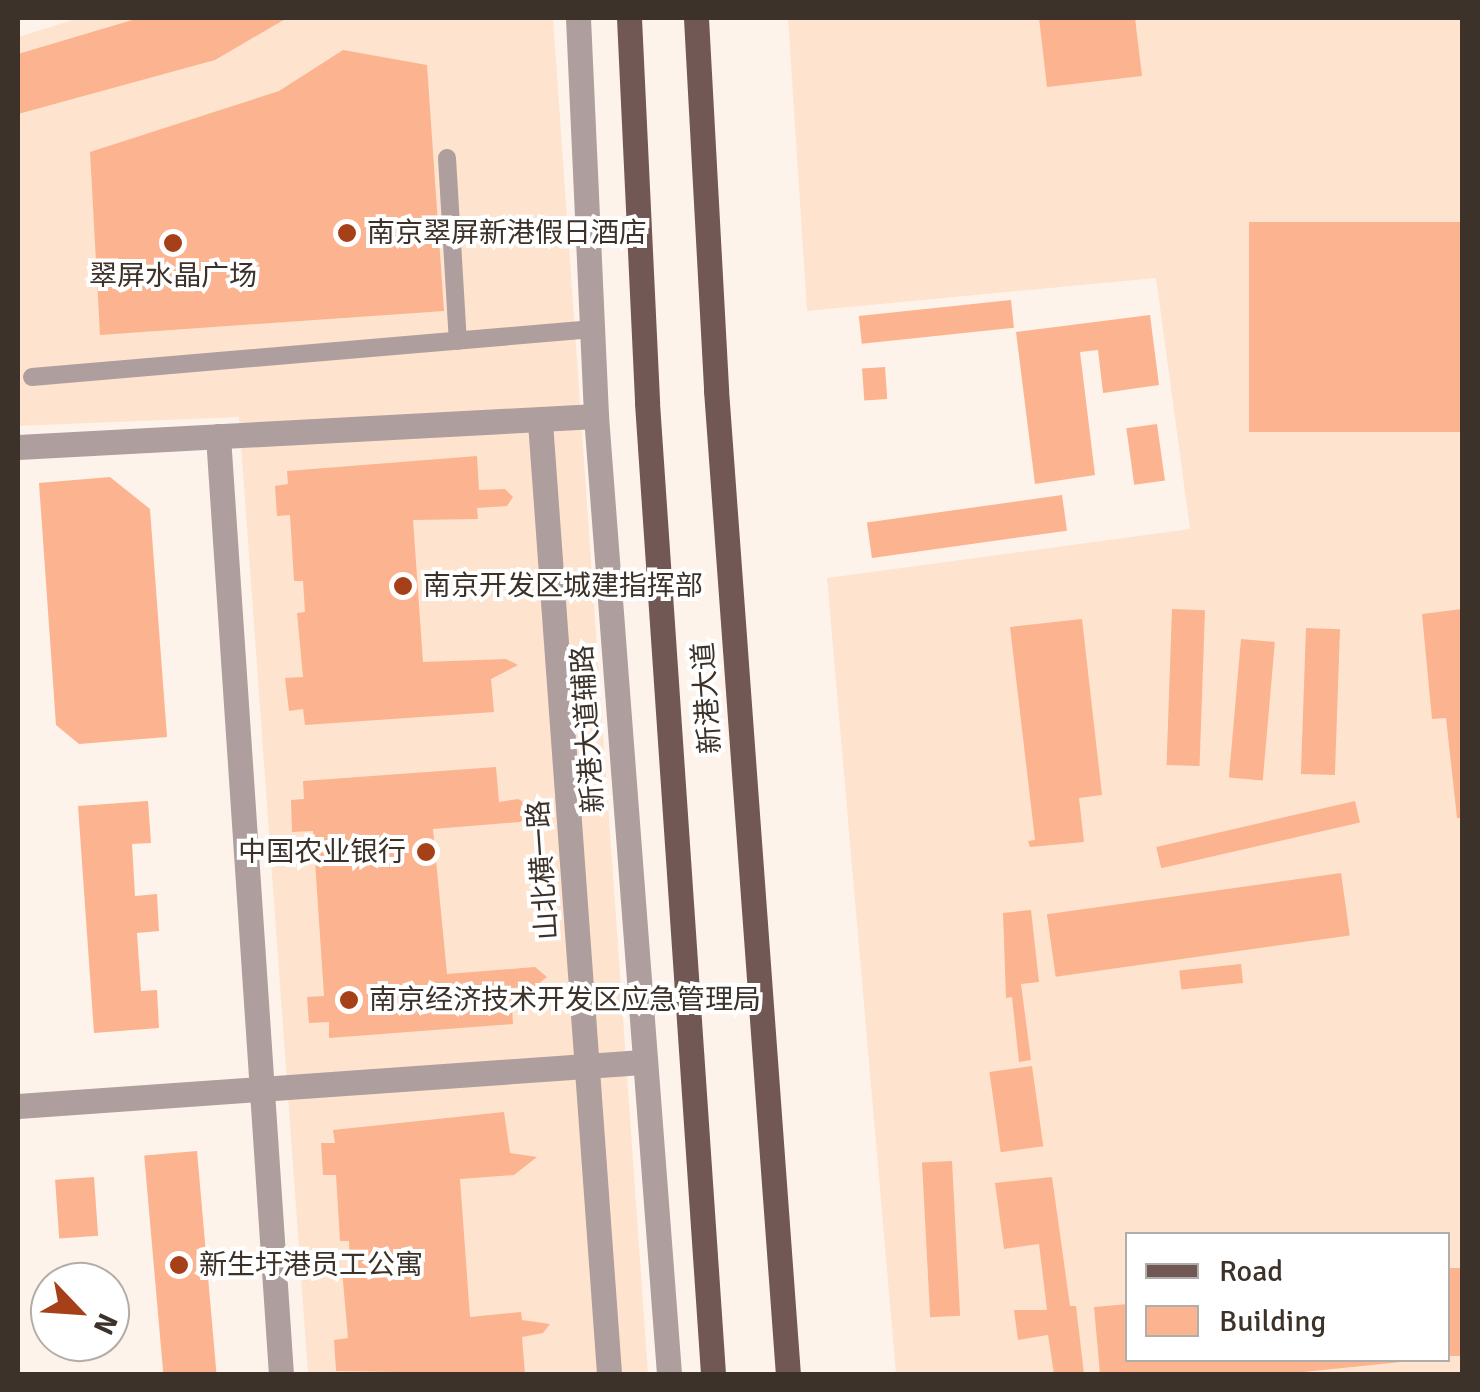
<!DOCTYPE html>
<html>
<head>
<meta charset="utf-8">
<style>
	body { margin:0 }
	#map { position:relative; width:1480px; height:1392px; overflow:hidden; background:#fef3ea; font-family:Signika,"Noto Sans SC",sans-serif }
	div>[style] { position:absolute }
	.built>* { inset:0; background:#fee4ce }
	.building>* { inset:0; background:#fbb48f; transform-origin:0 0 }
	.service>* { height:18px; margin:-9px; padding:0 9px; transform-origin:9px; border-radius:9px; background:#ae9e9d }
	.minor>* { height:25px; margin:-12.5px; padding:0 12.5px; transform-origin:12.5px; border-radius:12.5px; background:#ae9e9d }
	.primary>* { height:25px; margin:-12.5px; padding:0 12.5px; transform-origin:12.5px; border-radius:12.5px; background:#725855 }
	.dots>* { width:28px; height:28px; translate:-50% -50%; box-sizing:border-box; border:5px solid #fff; border-radius:50% }
	span { translate:-50% -50%; white-space:nowrap; text-align:center; line-height:1.15; -webkit-text-stroke:8px #fff; paint-order:stroke }
	.poi-label { font-size:28px; color:#3c3229 }
	.left { translate:0 -50%; text-align:left }
	.right { translate:-100% -50%; text-align:right }
	.street-label { font-size:28px; color:#3c3229 }
	.frame { position:absolute; inset:0; border:20px solid #3c3229; pointer-events:none }
	.legend { position:absolute; left:1125px; top:1232px; width:325px; height:130px; box-sizing:border-box; background:#fff; border:2px solid #b1ada9; margin:0; padding:12px 18px; list-style:none; font-size:30px; color:#3c3229 }
	.legend li { display:flex; align-items:center; gap:20px; height:50px }
	.legend b { width:50px; border:2px solid #b1ada9 }
	.north { position:absolute; left:30px; top:1262px; width:100px; height:100px; box-sizing:border-box; background:#fff; border:2px solid #b1ada9; border-radius:50%; rotate:115deg; font-size:28px; font-weight:700; line-height:40px; text-align:center; color:#3c3229 }
	.north::after { content:''; display:block; margin:auto; width:35px; height:45px; background:#a64018; clip-path:polygon(50% 0,100% 100%,50% 72%,0 100%) }
</style>
</head>
<body>
<div id="map">
	<div class="built">
		<i style="clip-path:polygon(79px 18px,553px 18px,648px 1374px,308px 1374px,239px 417px,18px 426px,18px 37px)"></i>
		<i style="clip-path:polygon(evenodd,788px 18px,1462px 18px,1462px 1374px,896px 1374px,827px 578px,1190px 529px,1156px 278px,807px 311px,788px 18px,1128px 1234px,1448px 1234px,1448px 1360px,1128px 1360px,1128px 1234px)"></i>
	</div>
	<div class="building">
		<i style="clip-path:polygon(139px 18px,287px 18px,215px 60px,18px 114px,18px 54px)"></i>
		<i style="clip-path:polygon(1039px 18px,1135px 18px,1142px 76px,1047px 87px)"></i>
		<i style="clip-path:polygon(343px 50px,427px 65px,444px 311px,100px 335px,90px 152px,279px 91px)"></i>
		<i style="left:1462px;top:222px;width:210px;height:213px;rotate:90deg"></i>
		<i style="left:1011px;top:300px;width:28px;height:153px;rotate:84deg"></i>
		<i style="clip-path:polygon(1150px 315px,1159px 385px,1103px 393px,1098px 350px,1080px 352px,1095px 475px,1035px 484px,1016px 332px)"></i>
		<i style="left:885px;top:367px;width:32px;height:23px;rotate:86deg"></i>
		<i style="left:1157px;top:424px;width:57px;height:31px;rotate:82deg"></i>
		<i style="clip-path:polygon(477px 456px,479px 490px,505px 489px,513px 497px,507px 506px,477px 508px,478px 519px,413px 520px,423px 662px,506px 659px,518px 665px,491px 679px,494px 712px,305px 725px,303px 709px,289px 711px,285px 678px,303px 677px,297px 613px,305px 612px,303px 581px,294px 581px,290px 515px,277px 516px,275px 486px,288px 484px,287px 471px)"></i>
		<i style="clip-path:polygon(110px 477px,150px 509px,167px 737px,79px 744px,56px 725px,39px 483px)"></i>
		<i style="left:1062px;top:495px;width:36px;height:197px;rotate:82deg"></i>
		<i style="left:1172px;top:609px;width:33px;height:156px;rotate:2deg"></i>
		<i style="clip-path:polygon(1462px 609px,1462px 818px,1457px 818px,1446px 718px,1432px 719px,1422px 614px)"></i>
		<i style="clip-path:polygon(1082px 619px,1102px 795px,1079px 798px,1084px 842px,1030px 847px,1028px 841px,1035px 840px,1010px 627px)"></i>
		<i style="left:1306px;top:628px;width:34px;height:146px;rotate:2deg"></i>
		<i style="left:1241px;top:639px;width:34px;height:139px;rotate:5deg"></i>
		<i style="clip-path:polygon(496px 767px,499px 802px,518px 799px,538px 809px,520px 822px,433px 829px,447px 974px,535px 967px,547px 977px,536px 986px,511px 988px,513px 1024px,329px 1038px,329px 1022px,309px 1023px,307px 997px,324px 996px,313px 831px,292px 832px,291px 800px,304px 799px,303px 781px)"></i>
		<i style="clip-path:polygon(148px 801px,151px 843px,132px 844px,135px 896px,157px 894px,159px 931px,137px 933px,141px 991px,157px 990px,159px 1028px,94px 1033px,78px 806px)"></i>
		<i style="left:1355px;top:801px;width:22px;height:204px;rotate:77deg"></i>
		<i style="left:1341px;top:873px;width:63px;height:297px;rotate:82deg"></i>
		<i style="clip-path:polygon(1031px 910px,1039px 982px,1021px 984px,1031px 1060px,1019px 1062px,1012px 997px,1006px 998px,1003px 913px)"></i>
		<i style="left:1241px;top:964px;width:19px;height:62px;rotate:84deg"></i>
		<i style="left:1032px;top:1066px;width:81px;height:43px;rotate:82deg"></i>
		<i style="clip-path:polygon(504px 1112px,510px 1153px,537px 1157px,514px 1175px,460px 1179px,470px 1317px,521px 1312px,522px 1320px,550px 1324px,543px 1333px,522px 1337px,525px 1374px,336px 1371px,334px 1340px,348px 1338px,342px 1270px,350px 1270px,349px 1241px,340px 1241px,336px 1175px,323px 1175px,321px 1143px,335px 1143px,333px 1130px)"></i>
		<i style="left:197px;top:1151px;width:224px;height:53px;rotate:85deg"></i>
		<i style="left:952px;top:1161px;width:155px;height:30px;rotate:87deg"></i>
		<i style="left:94px;top:1177px;width:59px;height:39px;rotate:86deg"></i>
		<i style="clip-path:polygon(1052px 1177px,1070px 1306px,1076px 1306px,1084px 1374px,1054px 1374px,1048px 1335px,1018px 1340px,1014px 1310px,1047px 1310px,1039px 1244px,1004px 1249px,995px 1183px)"></i>
		<i style="left:1462px;top:1268px;width:88px;height:14px;rotate:90deg"></i>
		<i style="clip-path:polygon(1128px 1304px,1128px 1360px,1401px 1362px,1284px 1374px,1100px 1374px,1094px 1307px)"></i>
	</div>
	<div class="service">
		<i style="left:447px;top:158px;width:183px;rotate:86.6deg"></i>
		<i style="left:32px;top:377px;width:563px;rotate:-4.89deg"></i>
	</div>
	<div class="minor">
		<i style="left:578px;top:18px;width:398px;rotate:87.4deg"></i>
		<i style="left:596px;top:416px;width:961px;rotate:85.64deg"></i>
		<i style="left:540px;top:422px;width:954px;rotate:85.85deg"></i>
		<i style="left:218px;top:436px;width:940px;rotate:86.16deg"></i>
		<i style="left:18px;top:447px;width:579px;rotate:-3.07deg"></i>
		<i style="left:18px;top:1106px;width:626px;rotate:-4.03deg"></i>
	</div>
	<div class="primary">
		<i style="left:629px;top:18px;width:385px;rotate:87.3deg"></i>
		<i style="left:647px;top:403px;width:973px;rotate:86.11deg"></i>
		<i style="left:696px;top:18px;width:373px;rotate:86.9deg"></i>
		<i style="left:716px;top:390px;width:987px;rotate:85.82deg"></i>
	</div>
	<div class="dots">
		<i style="left:347px;top:233px;background:#a64018"></i>
		<i style="left:173px;top:243px;background:#a64018"></i>
		<i style="left:403px;top:586px;background:#a64018"></i>
		<i style="left:426px;top:852px;background:#a64018"></i>
		<i style="left:349px;top:1000px;background:#a64018"></i>
		<i style="left:179px;top:1265px;background:#a64018"></i>
	</div>
	<div class="poi-label">
		<span class="left" style="left:367px;top:233px">南京翠屏新港假日酒店</span>
		<span style="left:173px;top:276px">翠屏水晶广场</span>
		<span class="left" style="left:423px;top:586px">南京开发区城建指挥部</span>
		<span class="right" style="left:406px;top:852px">中国农业银行</span>
		<span class="left" style="left:369px;top:1000px">南京经济技术开发区应急管理局</span>
		<span class="left" style="left:199px;top:1265px">新生圩港员工公寓</span>
	</div>
	<div class="street-label">
		<span style="left:707px;top:698px;rotate:-94deg">新港大道</span>
		<span style="left:588px;top:729px;rotate:-94deg">新港大道辅路</span>
		<span style="left:543px;top:870px;rotate:-94deg">山北横一路</span>
	</div>
	<div class="frame"></div>
	<ul class="legend">
	<li><b style="height:12px;background:#725855"></b>Road</li>
	<li><b style="height:28px;background:#fbb48f"></b>Building</li>
	</ul>
	<div class="north">N</div>
</div>
</body>
</html>
